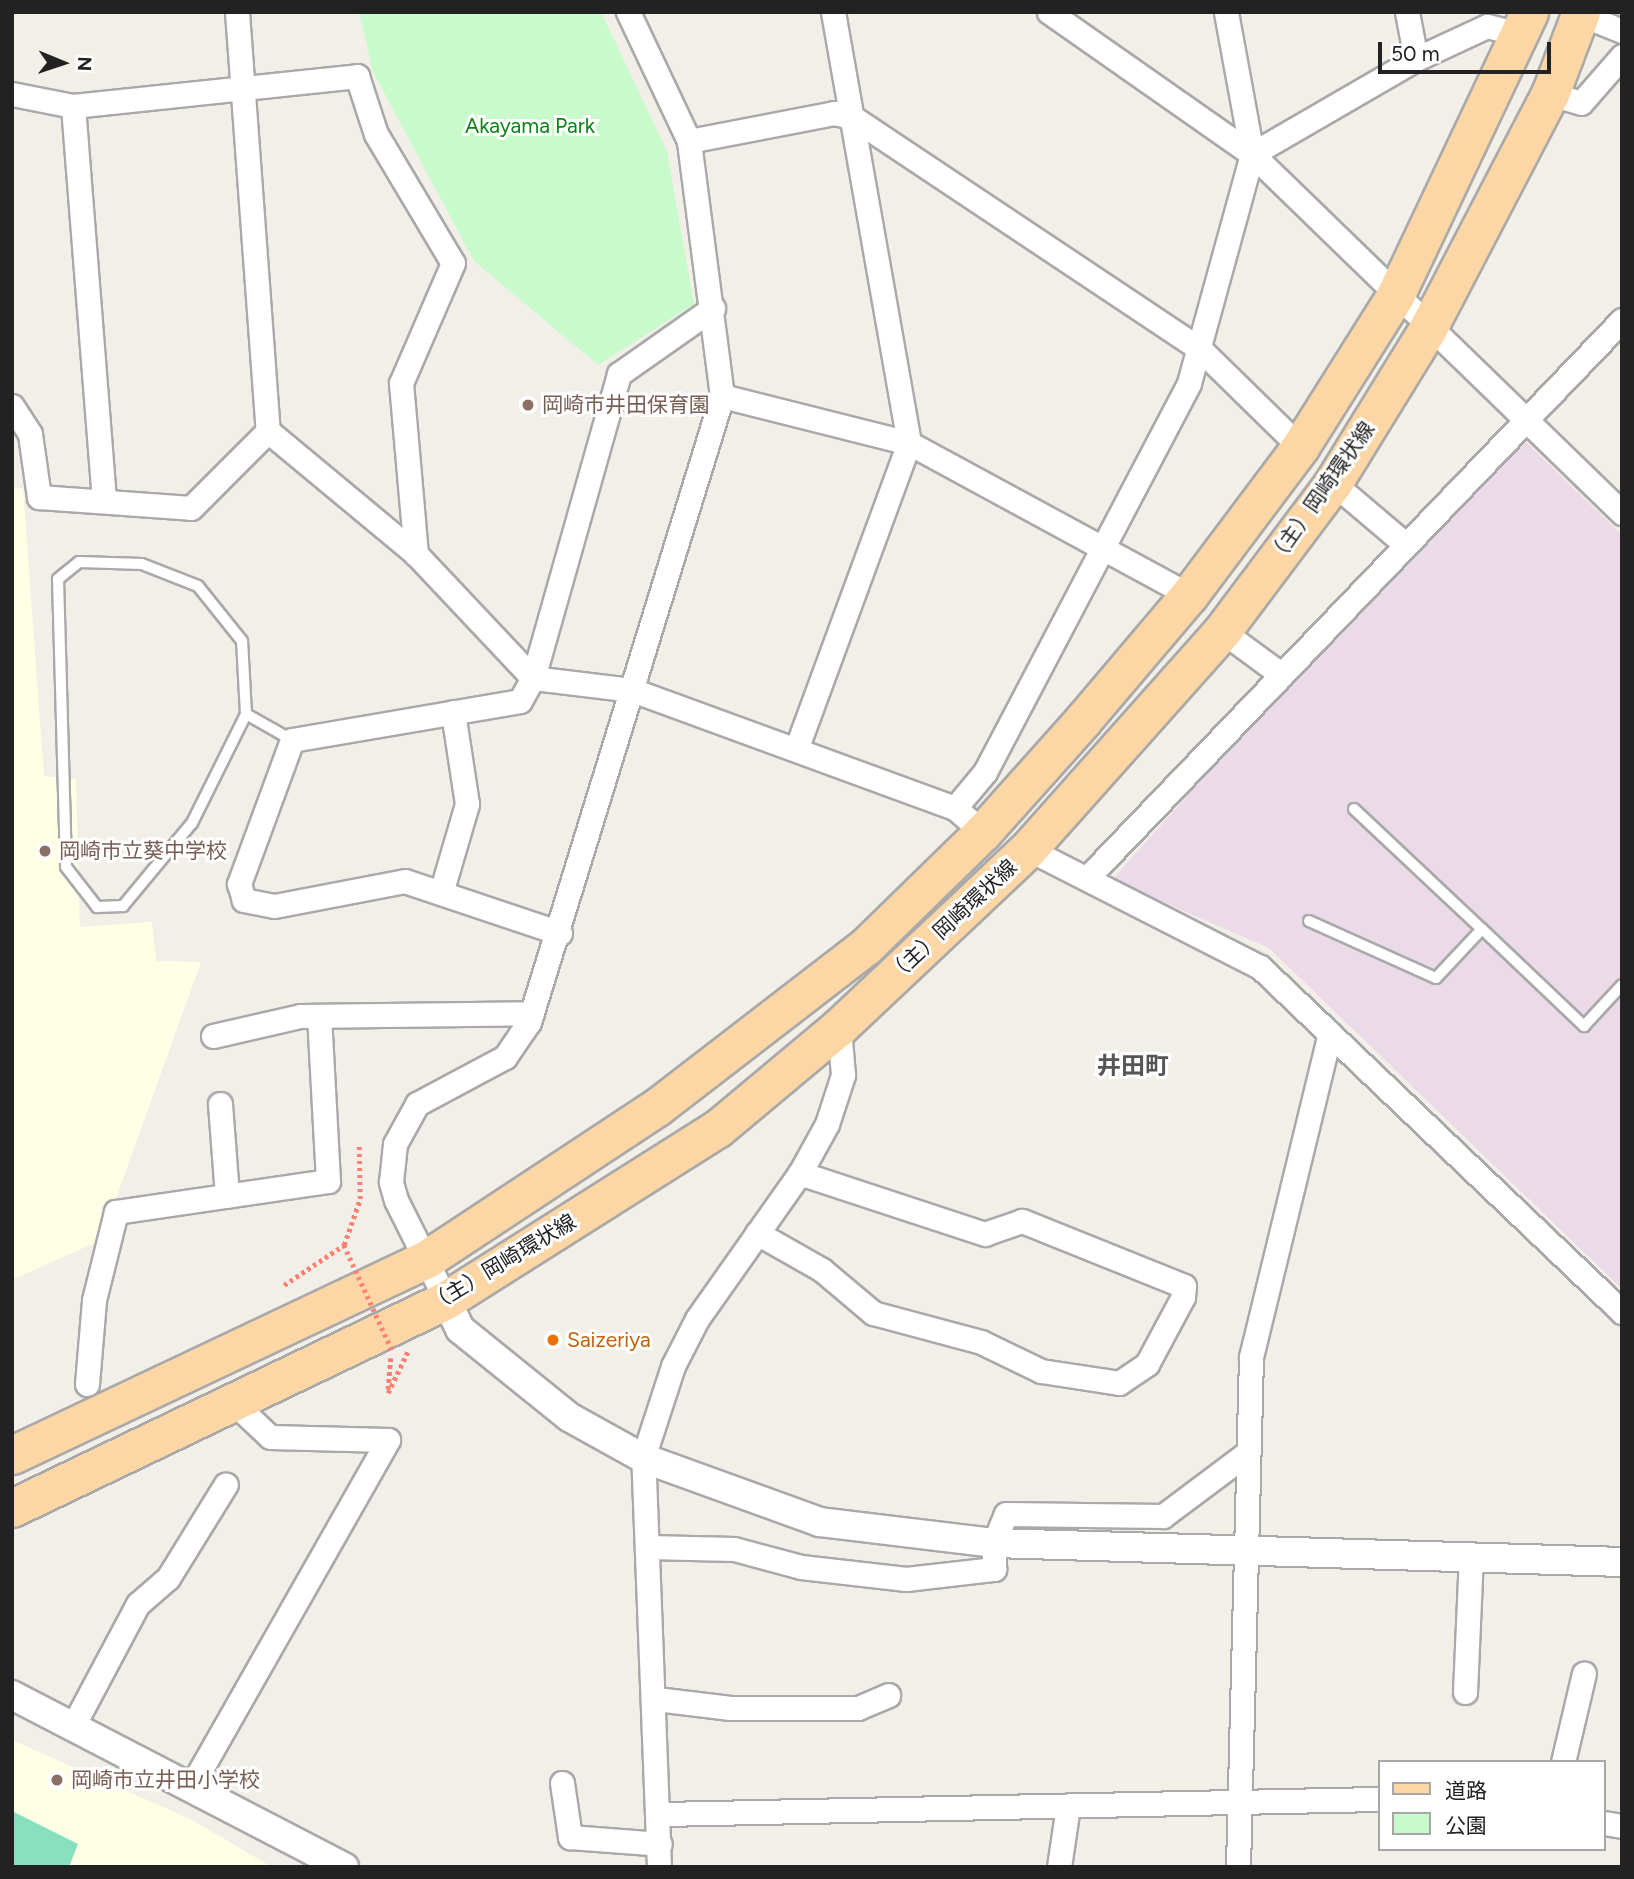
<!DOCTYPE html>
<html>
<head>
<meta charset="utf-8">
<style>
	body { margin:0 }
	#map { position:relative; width:1634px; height:1879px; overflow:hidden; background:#f2efe9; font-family:Figtree,"Noto Sans JP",sans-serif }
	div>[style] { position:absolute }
	.industrial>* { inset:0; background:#ebdbe8 }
	.education>* { inset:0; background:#ffffe5 }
	.park>* { inset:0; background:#c8facc }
	.pitch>* { inset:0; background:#88e0be }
	.path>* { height:4.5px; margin-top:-2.25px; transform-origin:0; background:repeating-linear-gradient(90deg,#fa8072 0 3.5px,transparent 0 7px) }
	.roads { filter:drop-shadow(2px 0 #a9a9a9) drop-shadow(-2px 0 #a9a9a9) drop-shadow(0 2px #a9a9a9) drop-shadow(0 -2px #a9a9a9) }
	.service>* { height:10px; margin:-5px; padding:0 5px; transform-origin:5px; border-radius:5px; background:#fff }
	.minor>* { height:23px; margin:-11.5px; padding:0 11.5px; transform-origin:11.5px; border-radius:11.5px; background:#fff }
	.tertiary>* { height:28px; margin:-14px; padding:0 14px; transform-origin:14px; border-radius:14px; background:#fff }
	.primary>* { height:37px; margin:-18.5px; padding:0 18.5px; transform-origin:18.5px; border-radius:18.5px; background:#fcd6a4 }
	.path-bridge>* { height:4.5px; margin-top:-2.25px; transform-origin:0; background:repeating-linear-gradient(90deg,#fa8072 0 3.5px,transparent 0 7px) }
	.dots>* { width:19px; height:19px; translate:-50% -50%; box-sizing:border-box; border:4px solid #fff; border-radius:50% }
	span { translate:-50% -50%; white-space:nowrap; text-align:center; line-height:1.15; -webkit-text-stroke:6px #fff; paint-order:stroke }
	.park-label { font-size:21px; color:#0c8416 }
	.education-label { font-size:21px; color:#785e54 }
	.left { translate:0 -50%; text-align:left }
	.street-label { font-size:21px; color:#222 }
	.food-label { font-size:21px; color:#c56008 }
	.quarter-label { font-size:24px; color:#555; font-weight:700 }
	.frame { position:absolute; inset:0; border:14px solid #222; pointer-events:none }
	.legend { position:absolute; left:1378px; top:1760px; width:228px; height:91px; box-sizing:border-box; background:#fff; border:2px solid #a7a7a7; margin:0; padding:9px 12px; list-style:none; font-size:21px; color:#222 }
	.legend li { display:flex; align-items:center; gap:14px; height:35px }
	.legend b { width:35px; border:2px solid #a7a7a7 }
	.north { position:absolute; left:28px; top:28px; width:70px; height:70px; -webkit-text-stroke:5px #fff; paint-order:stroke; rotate:92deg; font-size:19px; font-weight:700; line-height:28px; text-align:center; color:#222 }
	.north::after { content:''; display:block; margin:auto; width:24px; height:32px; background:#222; clip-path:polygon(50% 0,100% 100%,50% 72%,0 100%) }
	.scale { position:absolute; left:1378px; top:42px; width:173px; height:32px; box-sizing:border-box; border:4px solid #222; border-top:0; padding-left:9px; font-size:21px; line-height:24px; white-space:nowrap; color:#222; -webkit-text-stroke:5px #fff; paint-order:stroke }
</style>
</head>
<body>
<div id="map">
	<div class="industrial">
		<i style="clip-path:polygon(1526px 442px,1622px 535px,1622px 1289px,1269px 948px,1112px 880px,1288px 683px)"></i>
	</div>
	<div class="education">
		<i style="clip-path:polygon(23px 488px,44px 776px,76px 779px,80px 927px,152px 922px,156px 961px,201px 962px,101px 1240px,12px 1280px,12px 489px)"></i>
		<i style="clip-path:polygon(12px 1740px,190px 1819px,272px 1867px,12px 1867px)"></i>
	</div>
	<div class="park">
		<i style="clip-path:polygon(359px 12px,601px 12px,667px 151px,694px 304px,598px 365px,474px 261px,373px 72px)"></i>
	</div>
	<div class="pitch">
		<i style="clip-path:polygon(12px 1811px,78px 1844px,69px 1867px,12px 1867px)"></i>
	</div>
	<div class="path">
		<i style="left:284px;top:1285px;width:72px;rotate:-33.7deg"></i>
		<i style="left:344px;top:1245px;width:49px;rotate:-70.8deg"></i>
		<i style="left:360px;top:1199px;width:53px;rotate:-91.1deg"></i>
		<i style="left:391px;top:1358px;width:35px;rotate:95deg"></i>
		<i style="left:388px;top:1393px;width:47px;rotate:-64.5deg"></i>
	</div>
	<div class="roads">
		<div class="service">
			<i style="left:246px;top:714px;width:73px;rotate:-93.1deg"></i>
			<i style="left:242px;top:641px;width:70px;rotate:-128.7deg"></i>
			<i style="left:198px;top:586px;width:60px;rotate:-158.6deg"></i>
			<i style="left:142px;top:564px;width:63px;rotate:-178.2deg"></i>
			<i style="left:79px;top:562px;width:27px;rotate:141deg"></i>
			<i style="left:58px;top:579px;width:288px;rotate:88.4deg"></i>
			<i style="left:66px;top:867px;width:51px;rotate:52.2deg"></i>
			<i style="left:97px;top:907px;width:26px;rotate:-2deg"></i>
			<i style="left:123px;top:906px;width:108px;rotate:-50.3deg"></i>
			<i style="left:192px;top:823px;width:122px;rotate:-63.6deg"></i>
			<i style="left:246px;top:714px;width:53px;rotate:29.5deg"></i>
			<i style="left:1354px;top:809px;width:175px;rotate:43.2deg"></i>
			<i style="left:1309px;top:921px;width:139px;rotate:24.2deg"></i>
			<i style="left:1436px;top:978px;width:67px;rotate:-46.8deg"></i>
			<i style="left:1482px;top:929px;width:141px;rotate:43.6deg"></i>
			<i style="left:1584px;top:1026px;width:56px;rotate:-47.2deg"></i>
		</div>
		<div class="minor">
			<i style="left:237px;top:12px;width:420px;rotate:85.8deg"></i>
			<i style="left:268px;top:431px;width:192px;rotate:39.7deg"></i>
			<i style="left:416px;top:554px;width:170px;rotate:46.7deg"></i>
			<i style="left:533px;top:678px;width:100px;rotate:6.9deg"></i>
			<i style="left:632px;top:690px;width:344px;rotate:20.1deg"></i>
			<i style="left:955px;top:808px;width:37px;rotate:41deg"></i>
			<i style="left:1049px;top:12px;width:248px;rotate:35deg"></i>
			<i style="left:1252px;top:154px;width:516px;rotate:44.14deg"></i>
			<i style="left:1407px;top:12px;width:48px;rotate:79.2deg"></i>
			<i style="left:1580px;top:14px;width:45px;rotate:22deg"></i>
			<i style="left:12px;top:94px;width:62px;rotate:11.1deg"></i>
			<i style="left:73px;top:106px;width:286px;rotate:-6deg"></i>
			<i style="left:357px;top:76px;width:61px;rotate:71.9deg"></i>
			<i style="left:376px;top:134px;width:150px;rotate:59.2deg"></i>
			<i style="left:453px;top:263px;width:131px;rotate:113.4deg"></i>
			<i style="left:401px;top:383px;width:172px;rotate:85deg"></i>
			<i style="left:1550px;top:94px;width:32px;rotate:16deg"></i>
			<i style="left:1581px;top:103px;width:62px;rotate:-48.9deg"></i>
			<i style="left:73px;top:106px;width:395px;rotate:85.5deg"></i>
			<i style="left:689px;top:141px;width:148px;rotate:-10.9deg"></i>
			<i style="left:834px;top:113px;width:18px;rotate:13deg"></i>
			<i style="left:852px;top:117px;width:417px;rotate:33.7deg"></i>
			<i style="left:1199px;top:348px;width:141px;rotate:44.4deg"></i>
			<i style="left:1252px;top:154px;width:190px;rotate:-30.1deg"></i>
			<i style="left:1416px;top:59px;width:78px;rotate:-24.9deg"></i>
			<i style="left:1487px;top:26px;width:33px;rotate:14deg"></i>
			<i style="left:722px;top:396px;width:193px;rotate:14.1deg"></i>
			<i style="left:909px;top:443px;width:319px;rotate:28.5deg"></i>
			<i style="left:12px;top:406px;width:33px;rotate:57deg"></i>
			<i style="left:30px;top:434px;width:64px;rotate:81.9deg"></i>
			<i style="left:39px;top:497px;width:152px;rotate:4.1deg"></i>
			<i style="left:191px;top:508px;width:109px;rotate:-45deg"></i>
			<i style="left:1333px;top:483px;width:94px;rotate:40.3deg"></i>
			<i style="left:1222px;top:631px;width:74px;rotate:36.3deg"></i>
			<i style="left:797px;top:747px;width:324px;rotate:-69.8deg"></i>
			<i style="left:909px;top:443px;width:438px;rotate:-100deg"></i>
			<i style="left:955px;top:808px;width:47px;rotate:-50.2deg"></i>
			<i style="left:985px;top:772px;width:439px;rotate:-62.3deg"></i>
			<i style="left:1189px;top:383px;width:238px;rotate:-74.6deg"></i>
			<i style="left:1252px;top:154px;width:144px;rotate:-100.4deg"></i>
			<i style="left:1028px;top:849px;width:260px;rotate:27deg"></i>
			<i style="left:1260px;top:967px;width:500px;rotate:43.62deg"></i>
			<i style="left:1087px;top:878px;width:773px;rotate:-46.21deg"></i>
			<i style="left:441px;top:893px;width:93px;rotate:-73.7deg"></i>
			<i style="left:467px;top:804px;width:93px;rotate:-98.7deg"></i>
			<i style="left:560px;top:933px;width:163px;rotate:-161.5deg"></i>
			<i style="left:405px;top:881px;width:133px;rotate:169.2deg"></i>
			<i style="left:274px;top:906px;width:31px;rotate:-169deg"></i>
			<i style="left:244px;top:900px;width:17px;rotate:-107deg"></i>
			<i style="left:239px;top:884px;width:153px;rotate:-69.8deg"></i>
			<i style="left:292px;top:740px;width:231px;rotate:-9.7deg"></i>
			<i style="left:520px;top:701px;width:26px;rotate:-61deg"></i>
			<i style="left:533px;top:678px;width:316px;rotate:-74.2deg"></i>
			<i style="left:619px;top:374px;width:115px;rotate:-35.1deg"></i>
			<i style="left:213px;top:1036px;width:89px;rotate:-12.9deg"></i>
			<i style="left:300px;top:1016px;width:232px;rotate:-0.7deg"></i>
			<i style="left:220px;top:1104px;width:92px;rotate:85.6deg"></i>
			<i style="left:757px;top:1233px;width:75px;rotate:29.6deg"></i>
			<i style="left:822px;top:1270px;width:67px;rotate:40.1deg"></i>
			<i style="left:873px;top:1313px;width:112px;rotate:15deg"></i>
			<i style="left:981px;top:1342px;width:67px;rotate:25.8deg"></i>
			<i style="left:1041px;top:1371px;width:79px;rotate:8.7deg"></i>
			<i style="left:1119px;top:1383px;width:34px;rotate:-34deg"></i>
			<i style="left:1147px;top:1364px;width:76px;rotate:-61.8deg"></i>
			<i style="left:1183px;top:1297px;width:11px;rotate:-85deg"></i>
			<i style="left:1184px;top:1286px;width:175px;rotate:-158.1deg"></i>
			<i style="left:1022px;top:1221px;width:39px;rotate:161deg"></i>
			<i style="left:985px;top:1234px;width:195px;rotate:-161.8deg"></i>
			<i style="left:446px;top:1300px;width:112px;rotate:-116.6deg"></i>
			<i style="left:396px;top:1200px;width:19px;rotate:-106deg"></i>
			<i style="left:391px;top:1182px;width:38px;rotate:-84deg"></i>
			<i style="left:395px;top:1144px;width:46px;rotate:-61.2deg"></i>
			<i style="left:417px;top:1104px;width:100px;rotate:-28.1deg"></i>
			<i style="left:505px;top:1057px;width:42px;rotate:-55.6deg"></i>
			<i style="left:529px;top:1022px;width:655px;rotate:-72.87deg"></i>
			<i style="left:722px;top:396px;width:257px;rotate:-97.4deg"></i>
			<i style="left:689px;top:141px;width:143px;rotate:-115.3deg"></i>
			<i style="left:87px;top:1384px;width:84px;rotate:-85.2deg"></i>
			<i style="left:94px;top:1300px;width:91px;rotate:-76deg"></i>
			<i style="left:116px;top:1212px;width:214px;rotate:-8.3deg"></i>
			<i style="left:328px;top:1181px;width:164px;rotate:-93.1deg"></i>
			<i style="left:648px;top:1547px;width:86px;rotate:1.3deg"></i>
			<i style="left:734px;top:1549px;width:69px;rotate:15deg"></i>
			<i style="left:801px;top:1567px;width:106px;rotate:6.5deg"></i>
			<i style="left:906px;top:1579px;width:89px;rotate:-6.5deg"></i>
			<i style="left:994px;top:1569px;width:26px;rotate:-90deg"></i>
			<i style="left:994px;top:1543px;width:31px;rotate:-68deg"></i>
			<i style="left:1006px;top:1514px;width:157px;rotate:0.7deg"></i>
			<i style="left:1163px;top:1516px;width:104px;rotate:-36.8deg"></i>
			<i style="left:1465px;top:1692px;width:136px;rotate:-87.5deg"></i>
			<i style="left:656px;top:1699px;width:75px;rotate:6.9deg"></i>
			<i style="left:730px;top:1708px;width:128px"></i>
			<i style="left:858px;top:1708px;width:33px;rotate:-23deg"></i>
			<i style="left:73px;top:1726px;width:138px;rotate:-62deg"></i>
			<i style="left:138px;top:1604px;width:40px;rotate:-41deg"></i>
			<i style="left:168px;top:1578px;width:110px;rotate:-58.3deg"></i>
			<i style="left:1563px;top:1762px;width:91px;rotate:-76.7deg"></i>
			<i style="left:562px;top:1783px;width:55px;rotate:81.6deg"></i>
			<i style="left:570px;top:1837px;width:90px;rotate:4.4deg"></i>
			<i style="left:192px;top:1785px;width:397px;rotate:-60.4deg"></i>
			<i style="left:388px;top:1440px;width:118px;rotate:-178.5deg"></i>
			<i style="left:270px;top:1437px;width:51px;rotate:-136.6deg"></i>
			<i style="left:662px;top:1814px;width:718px;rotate:-1.2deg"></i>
			<i style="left:1604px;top:1823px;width:18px;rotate:9deg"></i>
			<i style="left:659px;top:1867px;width:409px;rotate:-92.2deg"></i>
			<i style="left:643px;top:1458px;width:97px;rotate:-71.9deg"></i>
			<i style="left:673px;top:1366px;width:53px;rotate:-62.9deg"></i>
			<i style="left:697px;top:1319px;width:179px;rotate:-54.8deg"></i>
			<i style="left:800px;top:1173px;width:56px;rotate:-61.1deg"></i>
			<i style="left:827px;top:1124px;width:52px;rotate:-71.9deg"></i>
			<i style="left:843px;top:1075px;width:48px;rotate:-94.8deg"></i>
			<i style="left:1059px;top:1867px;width:62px;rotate:-81.6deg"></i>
			<i style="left:1238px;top:1867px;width:510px;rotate:-88.54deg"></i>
			<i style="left:1251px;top:1357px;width:333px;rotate:-76.3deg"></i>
		</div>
		<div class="tertiary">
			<i style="left:446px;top:1300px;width:32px;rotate:64deg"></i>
			<i style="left:460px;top:1329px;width:140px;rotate:38.9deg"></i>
			<i style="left:569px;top:1417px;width:85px;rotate:29deg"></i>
			<i style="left:643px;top:1458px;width:188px;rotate:19.9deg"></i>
			<i style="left:820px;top:1522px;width:175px;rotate:6.9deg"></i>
			<i style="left:994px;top:1543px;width:628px;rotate:1.73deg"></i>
			<i style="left:12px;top:1695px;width:374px;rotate:27.4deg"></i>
		</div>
		<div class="primary">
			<i style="left:12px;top:1455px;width:460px;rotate:-25.3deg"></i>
			<i style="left:428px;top:1258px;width:274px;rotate:-33.4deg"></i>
			<i style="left:657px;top:1107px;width:264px;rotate:-37.6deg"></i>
			<i style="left:866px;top:946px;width:163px;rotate:-44.3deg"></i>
			<i style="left:983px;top:832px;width:150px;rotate:-48.2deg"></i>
			<i style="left:1083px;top:720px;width:164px;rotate:-49.7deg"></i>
			<i style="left:1189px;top:595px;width:185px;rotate:-53.1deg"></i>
			<i style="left:1300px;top:447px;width:178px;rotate:-57.8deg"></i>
			<i style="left:1395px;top:296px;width:314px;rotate:-64.7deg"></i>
			<i style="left:12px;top:1508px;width:481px;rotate:-25.6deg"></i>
			<i style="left:446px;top:1300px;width:320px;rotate:-32.3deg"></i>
			<i style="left:717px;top:1129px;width:159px;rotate:-39.9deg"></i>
			<i style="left:839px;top:1027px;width:260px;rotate:-43.3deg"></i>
			<i style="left:1028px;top:849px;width:292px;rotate:-48.3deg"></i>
			<i style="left:1222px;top:631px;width:185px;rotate:-53.1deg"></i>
			<i style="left:1333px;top:483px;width:180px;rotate:-58.4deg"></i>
			<i style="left:1427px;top:330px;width:266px;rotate:-62.5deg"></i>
			<i style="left:1550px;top:94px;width:88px;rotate:-69.3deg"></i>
		</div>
	</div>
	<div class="path-bridge">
		<i style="left:344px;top:1245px;width:115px;rotate:65.4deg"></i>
	</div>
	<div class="dots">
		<i style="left:528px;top:405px;background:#8d6e63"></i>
		<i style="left:45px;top:851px;background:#8d6e63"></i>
		<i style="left:553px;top:1340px;background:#e8710a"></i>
		<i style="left:57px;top:1780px;background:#8d6e63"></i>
	</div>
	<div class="park-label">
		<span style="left:530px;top:126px">Akayama Park</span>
	</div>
	<div class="education-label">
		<span class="left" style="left:542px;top:405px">岡崎市井田保育園</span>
		<span class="left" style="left:59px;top:851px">岡崎市立葵中学校</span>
		<span class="left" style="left:71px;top:1780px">岡崎市立井田小学校</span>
	</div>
	<div class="street-label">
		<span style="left:1321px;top:493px;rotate:-55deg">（主）岡崎環状線</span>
		<span style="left:952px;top:921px;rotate:-43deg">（主）岡崎環状線</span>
		<span style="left:502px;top:1263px;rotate:-31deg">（主）岡崎環状線</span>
	</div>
	<div class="food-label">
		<span class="left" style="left:567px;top:1340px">Saizeriya</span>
	</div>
	<div class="quarter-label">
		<span style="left:1133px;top:1066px">井田町</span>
	</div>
	<div class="frame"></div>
	<ul class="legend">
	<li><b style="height:9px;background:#fcd6a4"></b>道路</li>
	<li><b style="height:19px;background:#c8facc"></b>公園</li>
	</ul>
	<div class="north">N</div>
	<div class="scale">50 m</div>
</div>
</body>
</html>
